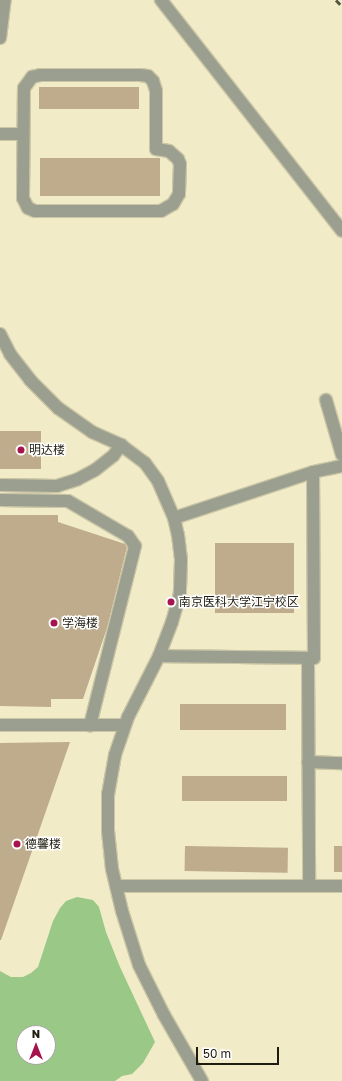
<!DOCTYPE html>
<html>
<head>
<meta charset="utf-8">
<style>
	body { margin:0 }
	#map { position:relative; width:342px; height:1081px; overflow:hidden; background:#f1ebc7; font-family:"Golos Text","Noto Sans SC",sans-serif }
	div>[style] { position:absolute }
	.water>* { inset:0; background:#9ac987 }
	.building>* { inset:0; background:#beac8c; transform-origin:0 0 }
	.roads { filter:drop-shadow(1px 0 #cbc6a6) drop-shadow(-1px 0 #cbc6a6) drop-shadow(0 1px #cbc6a6) drop-shadow(0 -1px #cbc6a6) }
	.minor>* { height:12px; margin:-6px; padding:0 6px; transform-origin:6px; border-radius:6px; background:#9b9f90 }
	.rail>* { height:3px; margin-top:-1.5px; transform-origin:0; background:repeating-linear-gradient(90deg,#575440 0 6px,transparent 0 9px) }
	.dots>* { width:11px; height:11px; translate:-50% -50%; box-sizing:border-box; border:2px solid #fff; border-radius:50% }
	span { translate:-50% -50%; white-space:nowrap; text-align:center; line-height:1.15; -webkit-text-stroke:3px #fff; paint-order:stroke }
	.poi-label { font-size:12px; color:#1e1c0e }
	.left { translate:0 -50%; text-align:left }
	.north { position:absolute; left:16px; top:1025px; width:40px; height:40px; box-sizing:border-box; background:#fff; border:1px solid #a5a49f; border-radius:50%; rotate:0deg; font-size:11px; font-weight:700; line-height:16px; text-align:center; color:#1e1c0e }
	.north::after { content:''; display:block; margin:auto; width:14px; height:18px; background:#a7134c; clip-path:polygon(50% 0,100% 100%,50% 72%,0 100%) }
	.scale { position:absolute; left:196px; top:1047px; width:83px; height:18px; box-sizing:border-box; border:2px solid #1e1c0e; border-top:0; padding-left:5px; font-size:12px; line-height:14px; white-space:nowrap; color:#1e1c0e; -webkit-text-stroke:3px #fff; paint-order:stroke }
</style>
</head>
<body>
<div id="map">
	<div class="water">
		<i style="clip-path:polygon(evenodd,77px 897px,93px 900px,99px 907px,106px 932px,120px 967px,155px 1042px,143px 1063px,132px 1074px,122px 1076px,115px 1081px,0 1081px,0 971px,11px 977px,23px 977px,31px 973px,38px 967px,53px 921px,60px 908px,66px 901px,77px 897px,24px 1033px,48px 1033px,48px 1057px,24px 1057px,24px 1033px)"></i>
	</div>
	<div class="building">
		<i style="left:39px;top:87px;width:100px;height:22px"></i>
		<i style="left:40px;top:158px;width:120px;height:38px"></i>
		<i style="left:0;top:431px;width:41px;height:38px"></i>
		<i style="clip-path:polygon(0 515px,58px 515px,58px 522px,125px 544px,127px 547px,107px 628px,83px 699px,51px 699px,51px 707px,0 706px)"></i>
		<i style="left:215px;top:543px;width:79px;height:70px"></i>
		<i style="left:180px;top:704px;width:106px;height:26px"></i>
		<i style="clip-path:polygon(70px 742px,1px 940px,0 940px,0 743px)"></i>
		<i style="left:182px;top:776px;width:105px;height:25px"></i>
		<i style="left:185px;top:846px;width:103px;height:25px;rotate:1deg"></i>
		<i style="left:334px;top:846px;width:8px;height:26px"></i>
	</div>
	<div class="roads">
		<div class="minor">
			<i style="left:161px;top:0;width:293px;rotate:51.9deg"></i>
			<i style="left:0;top:38px;width:38px;rotate:-83deg"></i>
			<i style="left:40px;top:75px;width:100px"></i>
			<i style="left:140px;top:75px;width:8px;rotate:7deg"></i>
			<i style="left:148px;top:76px;width:7px;rotate:45deg"></i>
			<i style="left:153px;top:81px;width:10px;rotate:73deg"></i>
			<i style="left:156px;top:91px;width:58px;rotate:90deg"></i>
			<i style="left:156px;top:149px;width:13px;rotate:9deg"></i>
			<i style="left:169px;top:151px;width:12px;rotate:42deg"></i>
			<i style="left:178px;top:159px;width:5px;rotate:68deg"></i>
			<i style="left:180px;top:164px;width:30px;rotate:92deg"></i>
			<i style="left:179px;top:194px;width:12px;rotate:121deg"></i>
			<i style="left:173px;top:204px;width:14px;rotate:150deg"></i>
			<i style="left:161px;top:211px;width:126px;rotate:180deg"></i>
			<i style="left:35px;top:211px;width:8px;rotate:-157deg"></i>
			<i style="left:28px;top:208px;width:11px;rotate:-117deg"></i>
			<i style="left:23px;top:198px;width:110px;rotate:-89.5deg"></i>
			<i style="left:24px;top:88px;width:14px;rotate:-54deg"></i>
			<i style="left:32px;top:77px;width:8px;rotate:-14deg"></i>
			<i style="left:0;top:134px;width:23px"></i>
			<i style="left:0;top:334px;width:22px;rotate:63deg"></i>
			<i style="left:10px;top:354px;width:33px;rotate:52deg"></i>
			<i style="left:30px;top:380px;width:40px;rotate:45deg"></i>
			<i style="left:58px;top:408px;width:42px;rotate:35.2deg"></i>
			<i style="left:92px;top:432px;width:32px;rotate:24deg"></i>
			<i style="left:121px;top:445px;width:30px;rotate:37deg"></i>
			<i style="left:145px;top:463px;width:22px;rotate:54deg"></i>
			<i style="left:158px;top:481px;width:40px;rotate:66.6deg"></i>
			<i style="left:174px;top:518px;width:17px;rotate:77deg"></i>
			<i style="left:178px;top:535px;width:25px;rotate:83deg"></i>
			<i style="left:181px;top:560px;width:34px;rotate:92deg"></i>
			<i style="left:180px;top:594px;width:29px;rotate:106deg"></i>
			<i style="left:172px;top:622px;width:36px;rotate:111deg"></i>
			<i style="left:159px;top:656px;width:68px;rotate:116.9deg"></i>
			<i style="left:128px;top:717px;width:40px;rotate:108.9deg"></i>
			<i style="left:115px;top:755px;width:40px;rotate:100deg"></i>
			<i style="left:108px;top:794px;width:37px;rotate:90deg"></i>
			<i style="left:108px;top:831px;width:38px;rotate:84deg"></i>
			<i style="left:112px;top:869px;width:43px;rotate:76.6deg"></i>
			<i style="left:122px;top:911px;width:57px;rotate:72.5deg"></i>
			<i style="left:139px;top:965px;width:56px;rotate:63.4deg"></i>
			<i style="left:164px;top:1015px;width:76px;rotate:60.1deg"></i>
			<i style="left:326px;top:400px;width:57px;rotate:73.8deg"></i>
			<i style="left:0;top:485px;width:57px;rotate:1deg"></i>
			<i style="left:57px;top:486px;width:22px;rotate:-18deg"></i>
			<i style="left:78px;top:479px;width:19px;rotate:-28deg"></i>
			<i style="left:95px;top:470px;width:23px;rotate:-38deg"></i>
			<i style="left:113px;top:456px;width:14px;rotate:-54deg"></i>
			<i style="left:0;top:500px;width:68px;rotate:0.8deg"></i>
			<i style="left:68px;top:501px;width:69px;rotate:30.3deg"></i>
			<i style="left:128px;top:536px;width:12px;rotate:55deg"></i>
			<i style="left:135px;top:546px;width:185px;rotate:104.1deg"></i>
			<i style="left:174px;top:518px;width:146px;rotate:-18.3deg"></i>
			<i style="left:313px;top:472px;width:30px;rotate:-12deg"></i>
			<i style="left:159px;top:656px;width:155px;rotate:0.7deg"></i>
			<i style="left:314px;top:658px;width:186px;rotate:-90.3deg"></i>
			<i style="left:308px;top:658px;width:228px;rotate:89.7deg"></i>
			<i style="left:0;top:725px;width:125px"></i>
			<i style="left:308px;top:762px;width:34px;rotate:2deg"></i>
			<i style="left:116px;top:886px;width:226px"></i>
		</div>
	</div>
	<div class="rail">
		<i style="left:336px;top:0;width:8px;rotate:45deg"></i>
	</div>
	<div class="dots">
		<i style="left:21px;top:450px;background:#a7134c"></i>
		<i style="left:171px;top:602px;background:#a7134c"></i>
		<i style="left:54px;top:623px;background:#a7134c"></i>
		<i style="left:17px;top:844px;background:#a7134c"></i>
	</div>
	<div class="poi-label">
		<span class="left" style="left:29px;top:450px">明达楼</span>
		<span class="left" style="left:179px;top:602px">南京医科大学江宁校区</span>
		<span class="left" style="left:62px;top:623px">学海楼</span>
		<span class="left" style="left:25px;top:844px">德馨楼</span>
	</div>
	<div class="north">N</div>
	<div class="scale">50 m</div>
</div>
</body>
</html>
